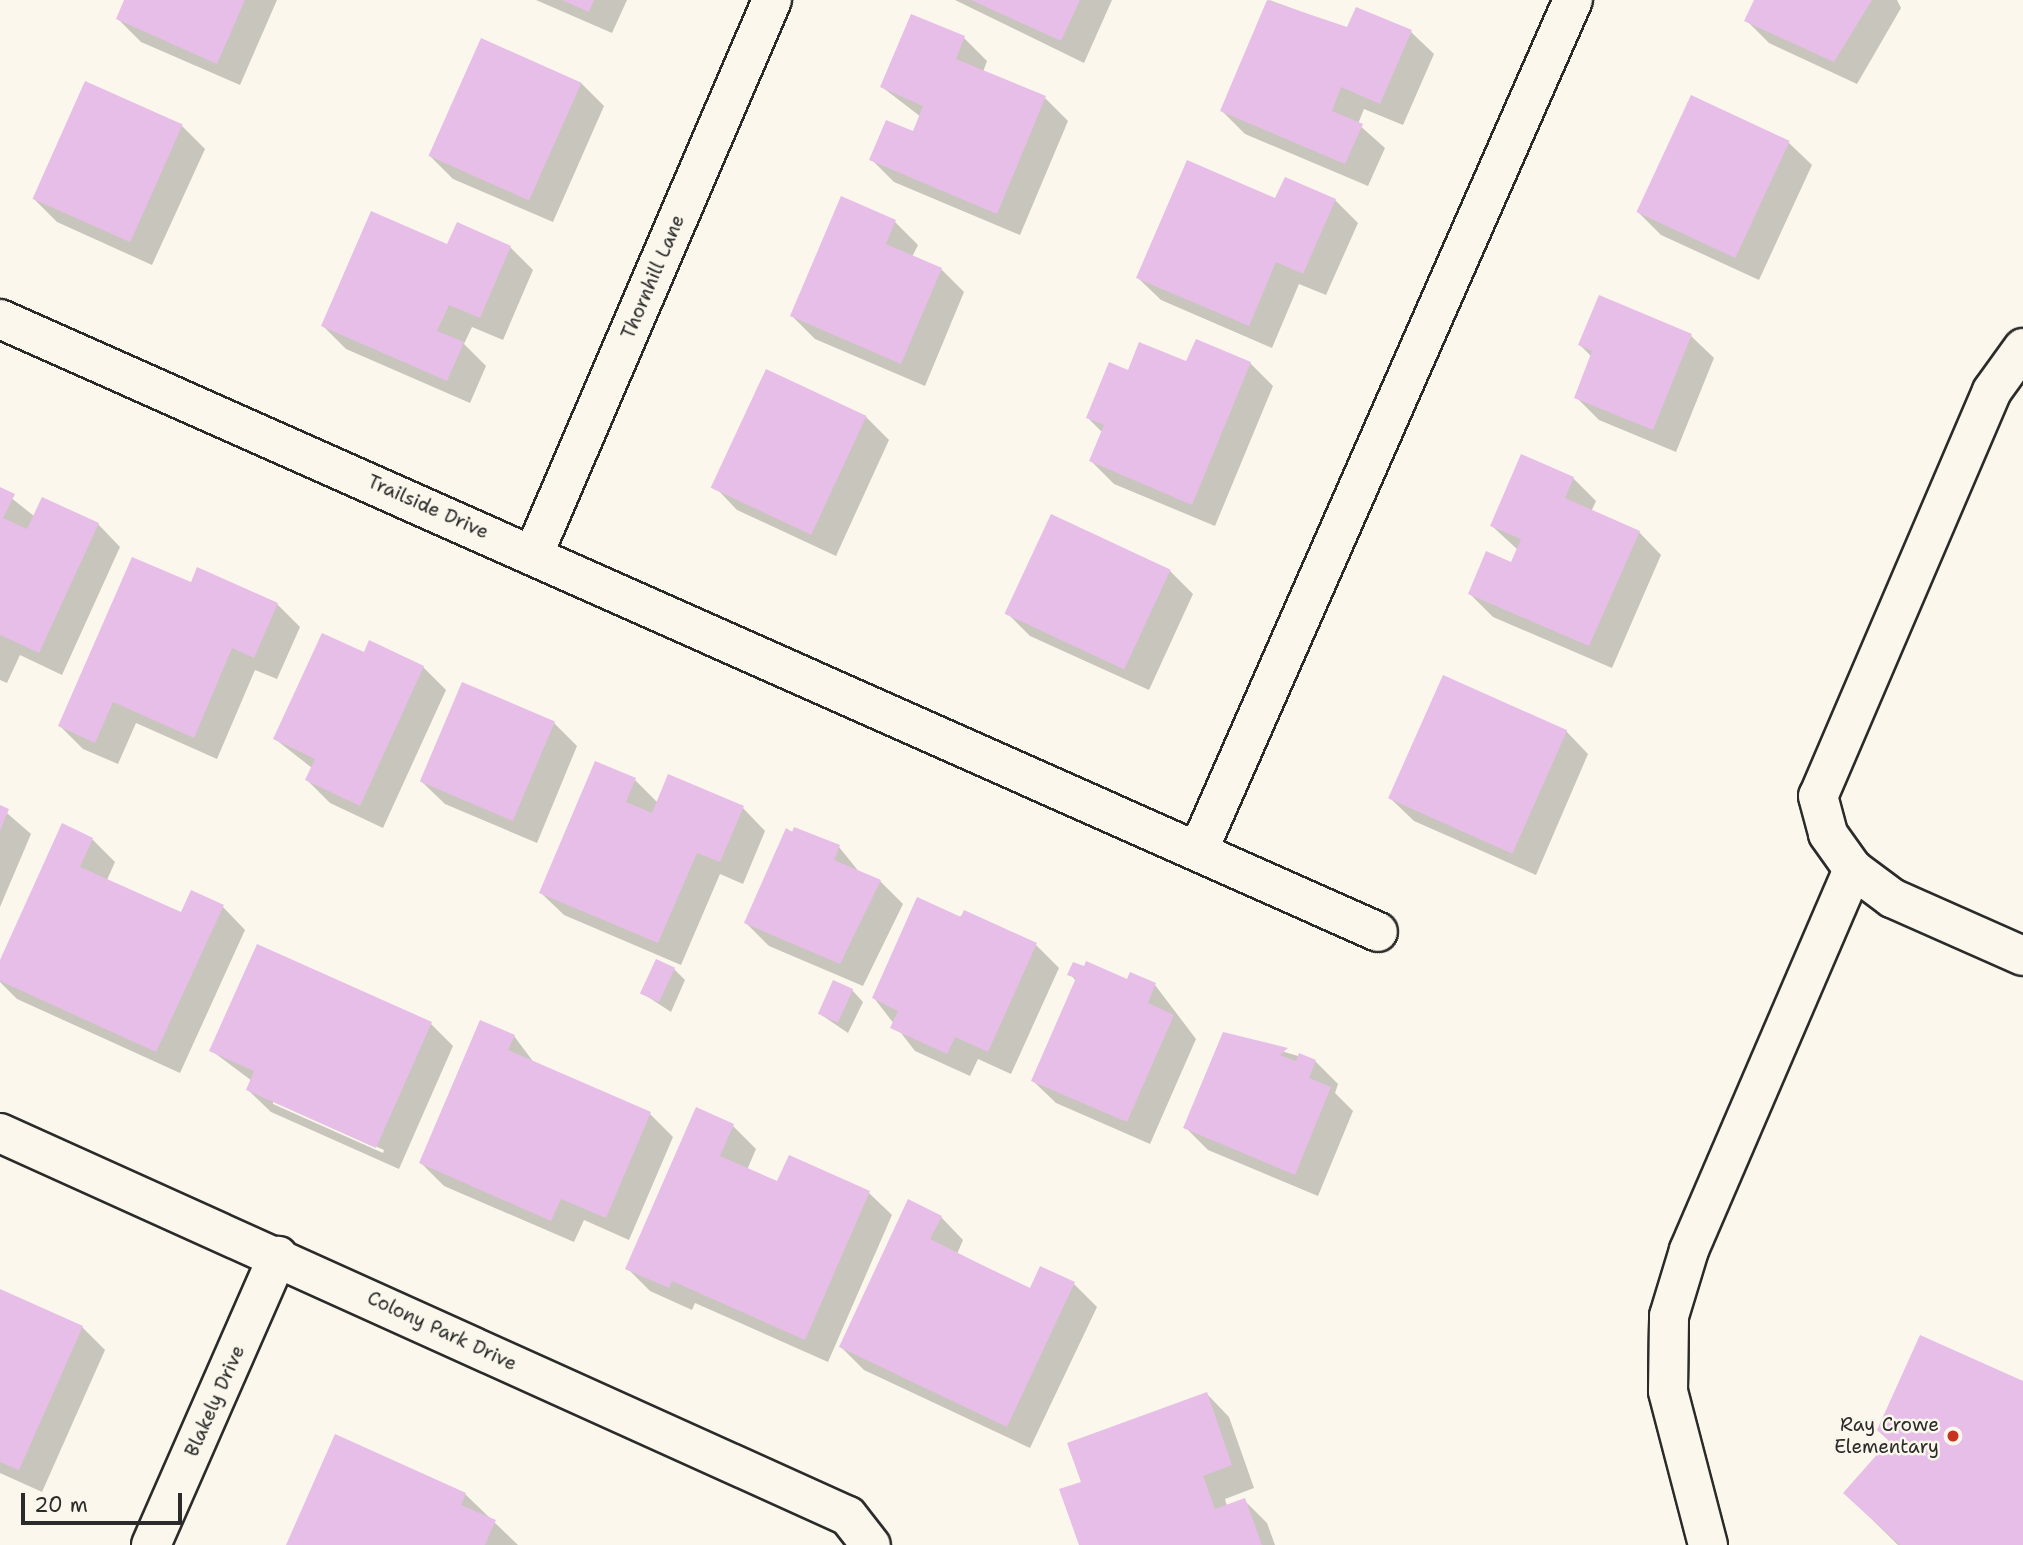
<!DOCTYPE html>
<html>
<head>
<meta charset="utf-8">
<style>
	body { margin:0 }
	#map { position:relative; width:2023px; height:1545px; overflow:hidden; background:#fbf7ec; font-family:"Shantell Sans",sans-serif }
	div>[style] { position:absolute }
	.shadow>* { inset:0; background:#0003 }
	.building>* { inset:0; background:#e6bee7; transform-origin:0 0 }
	.roads { filter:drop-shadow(2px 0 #2b2b2b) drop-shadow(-2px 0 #2b2b2b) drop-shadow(0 2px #2b2b2b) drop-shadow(0 -2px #2b2b2b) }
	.minor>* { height:38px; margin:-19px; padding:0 19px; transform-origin:19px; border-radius:19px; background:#fbf7ec }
	.dots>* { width:19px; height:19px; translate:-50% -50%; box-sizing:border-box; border:4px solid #fbf7ec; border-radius:50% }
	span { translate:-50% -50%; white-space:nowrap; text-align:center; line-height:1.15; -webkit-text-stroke:5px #fbf7ec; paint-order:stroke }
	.street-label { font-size:19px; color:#2b2b2b }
	.poi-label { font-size:19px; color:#2b2b2b }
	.right { translate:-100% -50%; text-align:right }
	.scale { position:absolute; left:21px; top:1493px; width:161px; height:32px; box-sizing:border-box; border:4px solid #2b2b2b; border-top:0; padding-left:9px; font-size:21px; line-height:24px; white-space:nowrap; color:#2b2b2b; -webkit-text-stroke:5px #fbf7ec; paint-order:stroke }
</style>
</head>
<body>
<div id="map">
	<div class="shadow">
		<i style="clip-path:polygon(126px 0,277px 0,240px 85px,141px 42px,118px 19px)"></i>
		<i style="clip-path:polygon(536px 0,627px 0,612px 33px)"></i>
		<i style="clip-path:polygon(955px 0,1112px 0,1084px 63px)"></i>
		<i style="clip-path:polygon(1269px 0,1348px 29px,1411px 32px,1434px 54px,1403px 125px,1364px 109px,1358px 124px,1385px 148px,1368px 186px,1245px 134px,1222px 111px)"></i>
		<i style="clip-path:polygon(1756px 0,1897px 0,1901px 8px,1857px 84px,1769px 43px,1746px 20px)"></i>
		<i style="clip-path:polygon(964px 38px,987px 61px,983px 72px,1045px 98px,1068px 121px,1020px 235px,894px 182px,871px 159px,914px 133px,921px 117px,882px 87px)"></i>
		<i style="clip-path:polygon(581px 83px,604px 106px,553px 222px,453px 179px,430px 156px)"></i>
		<i style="clip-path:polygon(1692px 97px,1789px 143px,1812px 165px,1759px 280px,1661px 235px,1638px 212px)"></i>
		<i style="clip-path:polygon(182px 126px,205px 149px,152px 265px,57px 222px,34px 199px)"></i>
		<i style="clip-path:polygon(1335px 200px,1358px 223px,1326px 295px,1299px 284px,1272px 348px,1161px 300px,1138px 278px,1276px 201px)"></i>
		<i style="clip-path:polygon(895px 222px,918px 245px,912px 257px,941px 269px,964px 292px,925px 386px,815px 339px,792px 316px)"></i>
		<i style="clip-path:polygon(448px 246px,510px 247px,533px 270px,503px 340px,472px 327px,464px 344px,486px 366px,470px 403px,346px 349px,323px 326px)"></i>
		<i style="clip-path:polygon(1691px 336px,1714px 358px,1676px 452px,1599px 420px,1576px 397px,1592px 357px,1580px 345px)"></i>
		<i style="clip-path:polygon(1250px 363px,1273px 386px,1215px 526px,1114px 484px,1091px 461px,1103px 433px,1088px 418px,1128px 372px)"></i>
		<i style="clip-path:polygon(866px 417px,889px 440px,836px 556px,737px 510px,715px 487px)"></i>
		<i style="clip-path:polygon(1573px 478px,1596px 501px,1591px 512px,1639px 532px,1661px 555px,1612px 668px,1493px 617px,1470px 594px,1512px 564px,1518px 550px,1492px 526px)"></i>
		<i style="clip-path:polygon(0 489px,34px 516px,98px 524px,120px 547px,62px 675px,20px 655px,7px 683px,0 680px)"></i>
		<i style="clip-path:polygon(1170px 571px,1193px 594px,1149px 690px,1030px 636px,1007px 613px)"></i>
		<i style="clip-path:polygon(191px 584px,277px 604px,300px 627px,277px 679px,255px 670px,217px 759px,136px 723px,118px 764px,83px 749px,60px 726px)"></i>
		<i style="clip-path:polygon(364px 655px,423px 667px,446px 690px,383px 828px,330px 803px,307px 780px,312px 768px,275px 739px)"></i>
		<i style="clip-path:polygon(463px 685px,554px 723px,577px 746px,537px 843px,445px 804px,422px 782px)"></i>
		<i style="clip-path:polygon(1566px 731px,1588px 754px,1536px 875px,1414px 821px,1391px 799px)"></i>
		<i style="clip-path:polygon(635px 780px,658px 803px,743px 808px,765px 831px,743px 884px,720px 874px,681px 965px,564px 915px,541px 893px)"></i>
		<i style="clip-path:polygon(0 807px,31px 834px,0 907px)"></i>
		<i style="clip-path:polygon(787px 830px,839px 847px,860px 873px,880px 881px,903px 904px,863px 986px,769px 946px,746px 923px)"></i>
		<i style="clip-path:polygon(92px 839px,115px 862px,107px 880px,182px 915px,223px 907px,245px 930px,180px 1073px,17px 999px,0 982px,0 964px)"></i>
		<i style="clip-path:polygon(965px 912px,1036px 945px,1059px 968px,1011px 1074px,978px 1059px,970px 1076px,915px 1051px,874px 998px)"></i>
		<i style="clip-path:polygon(674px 969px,685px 980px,671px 1012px,642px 993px)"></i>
		<i style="clip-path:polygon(1070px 974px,1128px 982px,1131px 974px,1155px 985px,1196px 1039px,1150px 1144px,1056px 1103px,1033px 1081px,1076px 981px)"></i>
		<i style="clip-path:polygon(852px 990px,863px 1002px,848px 1033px,820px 1014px)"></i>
		<i style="clip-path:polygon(evenodd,431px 1024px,453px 1046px,399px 1169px,271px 1112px,248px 1090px,252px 1081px,212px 1051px,431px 1024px,273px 1100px,384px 1150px,383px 1153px,273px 1104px,273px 1100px)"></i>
		<i style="clip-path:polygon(1224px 1034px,1315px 1061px,1338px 1084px,1335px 1093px,1353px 1111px,1318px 1196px,1208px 1150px,1185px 1127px)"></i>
		<i style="clip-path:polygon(514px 1036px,535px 1064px,650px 1114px,673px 1137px,629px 1240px,584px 1220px,574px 1242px,444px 1186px,421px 1163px)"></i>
		<i style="clip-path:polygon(733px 1126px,756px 1149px,747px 1170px,778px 1184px,790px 1157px,869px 1193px,892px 1215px,828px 1362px,695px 1303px,692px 1310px,650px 1291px,627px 1268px)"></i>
		<i style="clip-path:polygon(941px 1217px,963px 1240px,957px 1254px,1031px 1290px,1041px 1268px,1074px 1284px,1097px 1307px,1030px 1448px,864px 1370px,841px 1347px)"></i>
		<i style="clip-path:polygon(0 1291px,82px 1327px,105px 1350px,42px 1492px,0 1473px)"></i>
		<i style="clip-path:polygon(2023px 1383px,2023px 1545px,1898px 1545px,1845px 1493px)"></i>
		<i style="clip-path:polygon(1207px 1394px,1229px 1417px,1254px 1488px,1225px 1499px,1227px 1506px,1244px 1500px,1267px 1523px,1275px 1545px,1081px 1545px,1084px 1483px)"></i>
		<i style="clip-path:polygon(465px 1494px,518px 1545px,288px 1545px)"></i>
	</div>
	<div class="building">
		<i style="clip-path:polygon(124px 0,245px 0,217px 64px,116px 19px)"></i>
		<i style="clip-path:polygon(562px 0,594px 0,589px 12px)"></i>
		<i style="clip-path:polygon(971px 0,1080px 0,1061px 41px)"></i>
		<i style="clip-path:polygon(1267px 0,1347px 27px,1356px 7px,1412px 30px,1380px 104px,1341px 87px,1332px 111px,1363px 124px,1345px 164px,1220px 111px)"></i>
		<i style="clip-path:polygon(1754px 0,1872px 0,1834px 62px,1744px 21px)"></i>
		<i style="clip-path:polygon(911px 14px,965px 36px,956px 59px,1046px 96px,997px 214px,869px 160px,886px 120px,913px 131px,923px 106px,880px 87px)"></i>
		<i style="left:481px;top:38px;width:110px;height:129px;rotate:24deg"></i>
		<i style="left:85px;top:81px;width:107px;height:129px;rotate:24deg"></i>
		<i style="left:1691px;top:95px;width:109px;height:129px;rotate:25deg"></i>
		<i style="clip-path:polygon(1187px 160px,1275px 198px,1285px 177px,1336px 199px,1303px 274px,1276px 262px,1249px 326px,1136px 278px)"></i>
		<i style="clip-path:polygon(841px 196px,896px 220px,886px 244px,942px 268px,901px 364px,790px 316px)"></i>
		<i style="clip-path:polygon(371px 211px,447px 244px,457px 222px,511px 246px,480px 318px,449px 305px,437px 331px,464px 342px,447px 381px,321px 326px)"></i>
		<i style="clip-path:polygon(1599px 295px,1692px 334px,1653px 430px,1574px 398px,1592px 351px,1578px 345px)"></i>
		<i style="clip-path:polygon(1196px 339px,1251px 362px,1192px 505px,1089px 461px,1104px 425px,1086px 418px,1109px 362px,1128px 370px,1139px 342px,1186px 361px)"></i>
		<i style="left:766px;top:369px;width:111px;height:131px;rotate:25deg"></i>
		<i style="clip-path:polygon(1521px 454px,1574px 477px,1565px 498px,1640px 531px,1589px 646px,1468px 594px,1486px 551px,1511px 562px,1521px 539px,1490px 526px)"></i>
		<i style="clip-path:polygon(0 487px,15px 494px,3px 518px,27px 529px,42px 497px,99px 523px,39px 653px,0 635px)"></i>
		<i style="left:1051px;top:514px;width:132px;height:110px;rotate:25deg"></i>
		<i style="clip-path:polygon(132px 557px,191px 582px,197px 567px,278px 603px,254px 658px,232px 648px,194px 738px,113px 702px,95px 743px,58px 726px)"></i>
		<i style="clip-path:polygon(322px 633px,364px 652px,369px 640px,424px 666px,360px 806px,305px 780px,315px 759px,273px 739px)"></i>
		<i style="left:1443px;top:675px;width:136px;height:135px;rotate:24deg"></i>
		<i style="left:462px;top:682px;width:101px;height:108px;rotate:23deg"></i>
		<i style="clip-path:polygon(595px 761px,636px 778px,626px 802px,652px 813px,668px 774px,744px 806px,720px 862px,697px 853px,658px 943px,539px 893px)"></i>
		<i style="clip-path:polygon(0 805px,9px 809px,0 831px)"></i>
		<i style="clip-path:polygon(62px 823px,93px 838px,80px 867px,181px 912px,191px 890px,224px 905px,156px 1052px,0 981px,0 960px)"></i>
		<i style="clip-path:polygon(794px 827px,840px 845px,834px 860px,881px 880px,840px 964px,744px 923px,786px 828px,792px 832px)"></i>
		<i style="clip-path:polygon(917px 897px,961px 917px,964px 910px,1037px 943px,988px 1052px,955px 1037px,947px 1054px,890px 1028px,898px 1011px,872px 998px)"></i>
		<i style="clip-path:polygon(257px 944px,432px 1022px,376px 1148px,246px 1090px,254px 1071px,209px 1051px)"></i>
		<i style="left:656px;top:959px;width:21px;height:38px;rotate:25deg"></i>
		<i style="clip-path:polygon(1086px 961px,1127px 979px,1130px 972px,1156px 983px,1148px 1003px,1174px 1015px,1127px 1122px,1031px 1081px,1076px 978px,1067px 975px,1073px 962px,1084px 966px)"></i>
		<i style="left:833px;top:980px;width:22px;height:37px;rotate:24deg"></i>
		<i style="clip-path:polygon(480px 1020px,515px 1035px,508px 1050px,651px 1112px,606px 1218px,561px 1199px,551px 1221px,419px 1163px)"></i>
		<i style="clip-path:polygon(1223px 1032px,1288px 1048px,1280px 1055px,1296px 1061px,1299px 1053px,1316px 1060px,1309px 1078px,1331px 1087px,1295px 1175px,1183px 1128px)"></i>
		<i style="clip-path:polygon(696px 1107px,734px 1124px,720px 1156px,777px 1181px,789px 1155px,870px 1191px,805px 1340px,672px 1281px,669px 1288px,625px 1269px)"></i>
		<i style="clip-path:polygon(908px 1199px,942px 1216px,930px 1239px,978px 1263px,1030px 1288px,1040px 1266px,1075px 1282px,1007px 1427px,839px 1347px)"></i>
		<i style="clip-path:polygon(0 1289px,83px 1326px,19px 1470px,0 1462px)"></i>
		<i style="clip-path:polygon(1920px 1335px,2023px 1381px,2023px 1545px,1900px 1545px,1843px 1493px,1889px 1441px,1877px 1430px)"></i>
		<i style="clip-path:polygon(1207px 1392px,1232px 1465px,1203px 1476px,1215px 1509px,1245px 1498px,1262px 1545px,1079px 1545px,1059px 1489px,1081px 1482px,1067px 1443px)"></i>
		<i style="clip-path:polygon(335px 1434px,466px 1493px,461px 1505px,496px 1520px,485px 1545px,286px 1545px)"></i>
	</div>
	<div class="roads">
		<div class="minor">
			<i style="left:0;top:319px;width:1508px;rotate:23.98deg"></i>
			<i style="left:2023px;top:348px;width:53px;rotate:125.8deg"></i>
			<i style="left:1992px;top:391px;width:441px;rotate:113.2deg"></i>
			<i style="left:1818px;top:796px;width:39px;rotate:75deg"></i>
			<i style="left:1828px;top:834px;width:43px;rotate:54.5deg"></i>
			<i style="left:1853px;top:869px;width:49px;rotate:36.6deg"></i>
			<i style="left:1892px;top:898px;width:143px;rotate:23.9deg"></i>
			<i style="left:534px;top:553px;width:602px;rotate:-66.71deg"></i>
			<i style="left:1198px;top:851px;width:930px;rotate:-66.22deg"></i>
			<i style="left:0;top:1133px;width:930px;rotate:24.31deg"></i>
			<i style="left:848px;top:1516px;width:37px;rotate:52deg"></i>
			<i style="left:151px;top:1545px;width:316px;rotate:-66.3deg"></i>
			<i style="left:1708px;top:1545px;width:159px;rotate:-104.6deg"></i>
			<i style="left:1668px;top:1391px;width:75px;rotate:-89.2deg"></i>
			<i style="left:1669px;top:1316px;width:69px;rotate:-73.1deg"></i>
			<i style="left:1689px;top:1250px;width:415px;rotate:-66.7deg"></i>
		</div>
	</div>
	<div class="dots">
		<i style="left:1953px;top:1436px;background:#c8321e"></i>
	</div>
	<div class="street-label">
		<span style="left:653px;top:277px;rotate:-67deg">Thornhill Lane</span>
		<span style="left:428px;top:507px;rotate:24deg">Trailside Drive</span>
		<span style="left:442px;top:1331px;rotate:25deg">Colony Park Drive</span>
		<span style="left:215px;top:1401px;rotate:-66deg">Blakely Drive</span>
	</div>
	<div class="poi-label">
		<span class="right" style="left:1939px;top:1436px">Ray Crowe<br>Elementary</span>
	</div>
	<div class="scale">20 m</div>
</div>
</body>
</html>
